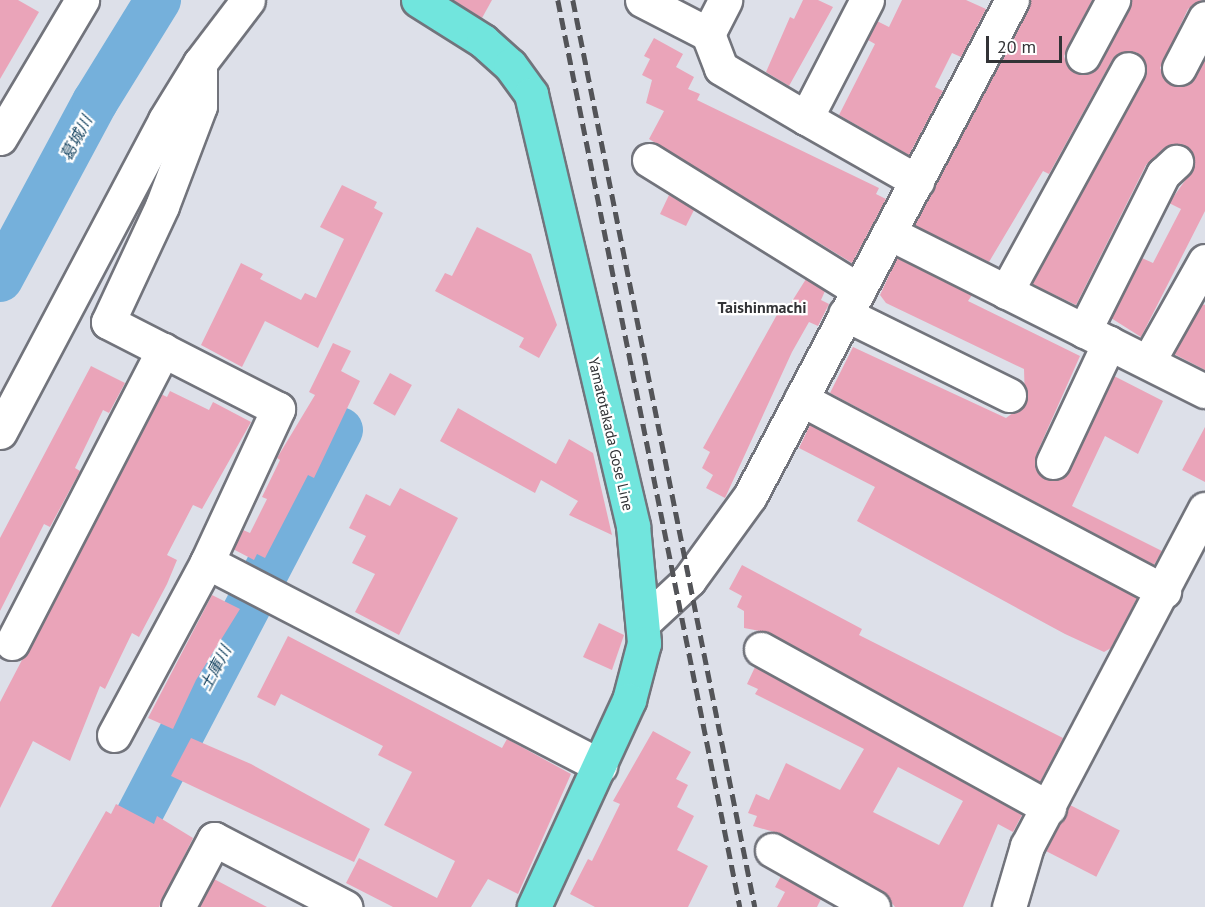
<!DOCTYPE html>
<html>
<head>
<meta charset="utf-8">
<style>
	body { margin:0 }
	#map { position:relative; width:1205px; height:907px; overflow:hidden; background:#dde0e9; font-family:"PT Sans","Noto Sans JP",sans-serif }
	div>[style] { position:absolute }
	.river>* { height:46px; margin:-23px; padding:0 23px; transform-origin:23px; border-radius:23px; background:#75b0db }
	.building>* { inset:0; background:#eaa4b9; transform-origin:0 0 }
	.roads { filter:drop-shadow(2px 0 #72747c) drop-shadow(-2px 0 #72747c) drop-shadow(0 2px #72747c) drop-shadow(0 -2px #72747c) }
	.minor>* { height:33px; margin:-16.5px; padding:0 16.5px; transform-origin:16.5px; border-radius:16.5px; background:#fff }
	.major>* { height:33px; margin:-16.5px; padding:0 16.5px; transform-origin:16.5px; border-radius:16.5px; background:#71e5dd }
	.rail>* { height:4.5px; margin-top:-2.25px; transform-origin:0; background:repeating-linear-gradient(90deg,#535458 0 12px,transparent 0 18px) }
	span { translate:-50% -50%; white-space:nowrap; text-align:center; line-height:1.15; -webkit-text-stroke:4.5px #fff; paint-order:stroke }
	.street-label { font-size:15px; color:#323336 }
	.water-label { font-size:16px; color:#174562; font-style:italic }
	.neighbourhood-label { font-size:16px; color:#323336; font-weight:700 }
	.scale { position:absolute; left:986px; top:36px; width:76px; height:27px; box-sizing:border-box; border:3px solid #323336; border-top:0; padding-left:8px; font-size:18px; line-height:21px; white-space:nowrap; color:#323336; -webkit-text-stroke:4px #fff; paint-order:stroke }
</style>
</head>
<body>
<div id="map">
	<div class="river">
		<i style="left:0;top:279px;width:201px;rotate:-61.8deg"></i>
		<i style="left:95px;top:102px;width:120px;rotate:-58.3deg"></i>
		<i style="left:91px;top:907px;width:538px;rotate:-62.43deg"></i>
	</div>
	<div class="building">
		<i style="clip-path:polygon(0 0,18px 0,39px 12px,0 79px)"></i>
		<i style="clip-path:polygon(453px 0,492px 0,482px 18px)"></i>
		<i style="clip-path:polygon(803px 0,818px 0,833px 7px,789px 86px,766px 72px,790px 17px,794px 19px)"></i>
		<i style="clip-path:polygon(902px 0,966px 0,986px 9px,961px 57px,952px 53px,935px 87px,943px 91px,909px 155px,839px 115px,875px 44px,868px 40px,877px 21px,889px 27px)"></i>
		<i style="clip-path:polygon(1031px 0,1092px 0,1064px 56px,1067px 66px,1083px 75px,1100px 65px,1132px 0,1202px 0,1188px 9px,1160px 68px,1170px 84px,1180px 87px,1190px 83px,1205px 60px,1205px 211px,1141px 337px,1111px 318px,1142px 258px,1153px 263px,1181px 209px,1169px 203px,1194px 168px,1194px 158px,1182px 144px,1164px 148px,1146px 165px,1076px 305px,1032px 284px,1144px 78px,1144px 60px,1136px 52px,1119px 53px,1112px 60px,1049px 174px,1043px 171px,989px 262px,914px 225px)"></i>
		<i style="clip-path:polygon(654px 38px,683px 54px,676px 67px,694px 77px,688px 89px,700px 94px,697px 100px,879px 188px,876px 194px,886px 199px,852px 263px,649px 139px,664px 111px,646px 103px,652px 80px,642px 75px,650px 59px,644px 56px)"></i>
		<i style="clip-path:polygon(342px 185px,377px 202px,374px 208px,383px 213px,318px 348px,265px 321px,242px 367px,201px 345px,241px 263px,263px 274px,260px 279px,301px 300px,305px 293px,316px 298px,344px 239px,320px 227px)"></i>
		<i style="clip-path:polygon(669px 195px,694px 210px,686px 226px,660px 214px)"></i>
		<i style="clip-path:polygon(477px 227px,531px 254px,557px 325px,539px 358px,519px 347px,524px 338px,435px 291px,445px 273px,452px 276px)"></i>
		<i style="clip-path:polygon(897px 258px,972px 295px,968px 301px,1080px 356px,1036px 455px,1037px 472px,1045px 479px,1055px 481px,1070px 470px,1114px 376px,1163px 401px,1138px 454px,1105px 436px,1072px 506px,1162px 551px,1154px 565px,830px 393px,853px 347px,1006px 418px,1025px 404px,1024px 369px,886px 303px,880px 295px)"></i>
		<i style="clip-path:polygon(806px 279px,825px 291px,821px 300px,829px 304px,818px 326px,809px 322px,792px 352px,725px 498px,706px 488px,713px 475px,702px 468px,710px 452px,703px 448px,779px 311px,784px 314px)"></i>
		<i style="clip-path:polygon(1202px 304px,1205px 305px,1205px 370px,1174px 354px)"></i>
		<i style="clip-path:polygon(333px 343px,351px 351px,341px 371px,360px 381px,314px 478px,308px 475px,265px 558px,257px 554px,254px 560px,233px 549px,243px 530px,250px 533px,267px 499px,262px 497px,280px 460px,277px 458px,315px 395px,309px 392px)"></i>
		<i style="clip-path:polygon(91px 366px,125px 383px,109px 413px,103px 410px,75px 468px,80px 471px,50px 527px,44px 524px,0 611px,0 538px)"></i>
		<i style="left:390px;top:373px;width:25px;height:35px;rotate:29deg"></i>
		<i style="clip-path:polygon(170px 391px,209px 410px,213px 402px,251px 422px,202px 509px,193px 505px,167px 555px,177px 560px,167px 584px,139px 637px,132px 633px,105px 689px,100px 686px,70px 761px,33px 741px,0 808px,0 702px,161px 394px,167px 397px)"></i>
		<i style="clip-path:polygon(458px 408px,556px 464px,569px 439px,593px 453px,612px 535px,569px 515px,578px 501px,541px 480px,535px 493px,440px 441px)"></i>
		<i style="clip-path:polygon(810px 425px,1137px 598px,1111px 648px,1104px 652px,1065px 634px,857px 521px,875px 487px,799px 448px)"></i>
		<i style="clip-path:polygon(1205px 427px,1205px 482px,1182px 470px)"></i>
		<i style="clip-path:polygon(400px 488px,458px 518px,399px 635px,355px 612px,375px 574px,352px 563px,366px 536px,349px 528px,366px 494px,390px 506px)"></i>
		<i style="clip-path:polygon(742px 565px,862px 629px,859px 635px,1063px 738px,1040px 782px,770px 633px,744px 628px,744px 611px,737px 607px,742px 596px,729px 589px)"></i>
		<i style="clip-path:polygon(212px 595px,240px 609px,196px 680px,173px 729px,148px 718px)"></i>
		<i style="clip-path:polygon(599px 623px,624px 635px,612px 670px,583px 657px)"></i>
		<i style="clip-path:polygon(288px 636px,502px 748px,507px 739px,571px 774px,518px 894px,488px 879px,471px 907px,393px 907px,346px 883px,359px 858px,437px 898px,455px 861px,384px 825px,412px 772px,378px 755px,383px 746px,281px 694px,275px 706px,257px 697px)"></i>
		<i style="clip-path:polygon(evenodd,755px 667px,1022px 815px,1013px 832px,998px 824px,963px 907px,895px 907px,882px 891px,781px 834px,753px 826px,757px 816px,748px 813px,756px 794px,769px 800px,786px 763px,840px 790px,864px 749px,755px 694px,758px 689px,747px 684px,755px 667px,898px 767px,963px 801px,939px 845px,873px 812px,898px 767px)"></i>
		<i style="clip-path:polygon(653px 731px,691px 752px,676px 779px,688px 785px,677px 807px,694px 816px,677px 850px,708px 866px,688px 907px,595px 907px,570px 894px,588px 859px,592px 861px,620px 804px,613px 801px)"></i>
		<i style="clip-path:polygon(191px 738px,251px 764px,370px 829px,354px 862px,171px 776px)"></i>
		<i style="clip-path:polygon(116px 804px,154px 824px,157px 816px,193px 838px,159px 907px,51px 907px,106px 811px,111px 814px)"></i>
		<i style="left:1070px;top:805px;width:56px;height:52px;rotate:27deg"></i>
		<i style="clip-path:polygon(781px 876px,821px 899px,817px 907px,777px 907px,785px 892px,775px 887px)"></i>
		<i style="clip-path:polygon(214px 879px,267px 907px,199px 907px)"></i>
	</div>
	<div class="roads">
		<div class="minor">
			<i style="left:642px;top:0;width:74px;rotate:27.3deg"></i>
			<i style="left:708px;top:34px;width:36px;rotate:69deg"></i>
			<i style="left:721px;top:68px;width:99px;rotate:30.5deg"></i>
			<i style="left:806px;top:118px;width:133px;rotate:-62.7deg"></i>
			<i style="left:708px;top:34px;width:38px;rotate:-63deg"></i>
			<i style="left:1083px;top:56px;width:64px;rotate:-61.8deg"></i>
			<i style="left:1179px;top:68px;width:56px;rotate:-62.5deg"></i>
			<i style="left:806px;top:118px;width:128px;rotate:29.6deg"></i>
			<i style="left:0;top:138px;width:161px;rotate:-59.3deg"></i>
			<i style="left:649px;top:160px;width:247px;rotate:31.8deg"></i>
			<i style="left:889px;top:233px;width:353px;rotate:26.6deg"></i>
			<i style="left:1006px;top:292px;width:254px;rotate:-61.3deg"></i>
			<i style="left:845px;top:314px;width:183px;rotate:26.3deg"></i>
			<i style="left:1084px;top:331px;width:176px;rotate:-63.3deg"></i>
			<i style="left:1163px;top:174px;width:18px;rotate:-43deg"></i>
			<i style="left:1148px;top:362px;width:116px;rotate:-60.6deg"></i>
			<i style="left:801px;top:399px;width:411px;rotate:27.9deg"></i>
			<i style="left:0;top:432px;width:353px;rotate:-62.1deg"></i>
			<i style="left:165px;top:120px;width:67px;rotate:-58.4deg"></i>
			<i style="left:200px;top:63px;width:79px;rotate:-52.7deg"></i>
			<i style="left:1053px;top:462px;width:132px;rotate:-64.8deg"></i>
			<i style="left:207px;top:562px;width:443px;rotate:27.4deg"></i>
			<i style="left:644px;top:622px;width:62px;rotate:-43deg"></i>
			<i style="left:689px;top:580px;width:104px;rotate:-54deg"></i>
			<i style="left:750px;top:496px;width:561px;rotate:-62.16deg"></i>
			<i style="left:12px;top:643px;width:330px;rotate:-62.7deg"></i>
			<i style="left:761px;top:649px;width:329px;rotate:28.9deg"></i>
			<i style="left:114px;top:735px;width:196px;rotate:-61.7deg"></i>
			<i style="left:207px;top:562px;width:169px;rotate:-65.1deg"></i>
			<i style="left:278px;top:409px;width:191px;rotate:-152.9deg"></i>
			<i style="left:108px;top:322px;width:128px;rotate:-65deg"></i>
			<i style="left:162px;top:206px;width:107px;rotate:-69.2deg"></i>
			<i style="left:200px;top:106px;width:43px;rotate:-90deg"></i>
			<i style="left:772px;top:850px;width:116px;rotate:29.4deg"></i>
			<i style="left:178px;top:907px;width:77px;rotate:-62.1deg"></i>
			<i style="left:214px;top:839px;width:148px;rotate:27.4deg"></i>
			<i style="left:1009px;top:907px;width:64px;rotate:-73.6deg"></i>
			<i style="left:1027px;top:846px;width:381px;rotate:-62.2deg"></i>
		</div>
		<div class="major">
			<i style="left:418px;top:0;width:77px;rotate:32.2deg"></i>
			<i style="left:483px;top:41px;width:36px;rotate:42deg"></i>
			<i style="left:510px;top:65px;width:36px;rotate:54deg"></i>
			<i style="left:531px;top:94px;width:444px;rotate:76.7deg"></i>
			<i style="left:633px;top:526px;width:118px;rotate:84.6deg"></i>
			<i style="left:644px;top:643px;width:59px;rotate:104.7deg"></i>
			<i style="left:629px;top:700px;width:228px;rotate:114.7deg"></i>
		</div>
	</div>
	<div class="rail">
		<i style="left:558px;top:0;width:925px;rotate:78.65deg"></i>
		<i style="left:573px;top:0;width:925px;rotate:78.65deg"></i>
	</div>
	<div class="street-label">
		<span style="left:611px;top:434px;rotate:77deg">Yamatotakada Gose Line</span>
	</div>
	<div class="water-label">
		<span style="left:76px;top:138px;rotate:-62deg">葛城川</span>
		<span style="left:215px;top:668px;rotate:-62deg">土庫川</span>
	</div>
	<div class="neighbourhood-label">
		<span style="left:762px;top:307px">Taishinmachi</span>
	</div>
	<div class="scale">20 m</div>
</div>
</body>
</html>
